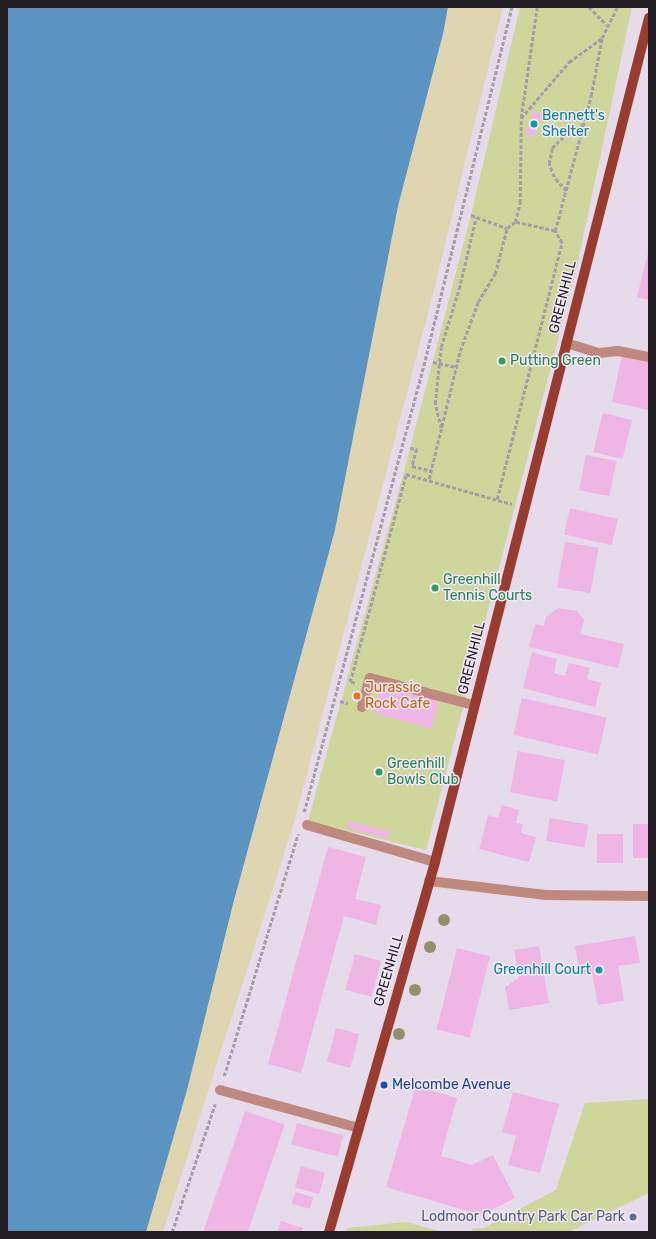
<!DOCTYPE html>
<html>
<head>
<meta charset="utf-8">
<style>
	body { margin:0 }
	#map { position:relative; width:656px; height:1239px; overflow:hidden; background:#e6dbea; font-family:Rubik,sans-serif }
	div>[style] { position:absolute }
	.green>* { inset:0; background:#ced69b }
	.sand>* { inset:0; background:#dfd6b1 }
	.water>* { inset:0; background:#5b94c1 }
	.building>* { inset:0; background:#eeb5e5; transform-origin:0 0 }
	.path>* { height:2.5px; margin-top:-1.25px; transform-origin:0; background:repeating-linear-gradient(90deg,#a69da9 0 4px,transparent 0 6px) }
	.minor>* { height:10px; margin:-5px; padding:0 5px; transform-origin:5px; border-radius:5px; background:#bf8980 }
	.major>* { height:10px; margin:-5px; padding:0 5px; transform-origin:5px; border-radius:5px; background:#993c30 }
	.trees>* { width:12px; height:12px; margin:-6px; border-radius:50%; background:#929169 }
	.dots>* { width:11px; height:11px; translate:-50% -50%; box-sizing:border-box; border:2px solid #f3e8f8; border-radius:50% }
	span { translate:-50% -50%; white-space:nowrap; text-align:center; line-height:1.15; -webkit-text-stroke:3px #f3e8f8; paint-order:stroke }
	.culture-label { font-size:14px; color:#0d838f }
	.left { translate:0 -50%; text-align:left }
	.right { translate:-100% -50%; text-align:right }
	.street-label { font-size:14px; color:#211d23 }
	.leisure-label { font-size:14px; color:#27864d }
	.food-label { font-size:14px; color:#c56008 }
	.transit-label { font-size:14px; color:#164399 }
	.service-label { font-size:14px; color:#4e5e75 }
	.frame { position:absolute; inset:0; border:8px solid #211d23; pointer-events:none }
</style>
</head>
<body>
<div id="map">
	<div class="green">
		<i style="clip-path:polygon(520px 7px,632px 7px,577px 266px,426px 850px,308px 821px,403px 475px,471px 215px)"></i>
		<i style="clip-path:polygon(649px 1099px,649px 1193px,569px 1232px,473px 1232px,472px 1229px,484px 1228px,556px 1190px,585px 1103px)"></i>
		<i style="clip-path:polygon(406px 1222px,443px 1232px,347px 1232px,347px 1228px)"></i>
	</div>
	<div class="sand">
		<i style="clip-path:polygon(241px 7px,503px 7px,434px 290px,294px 823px,163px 1232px,7px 1232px)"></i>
	</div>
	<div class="water">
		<i style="clip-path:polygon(7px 7px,448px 7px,443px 34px,398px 206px,335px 530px,233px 904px,187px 1090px,146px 1232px,7px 1232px)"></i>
	</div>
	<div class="building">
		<i style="left:534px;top:111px;width:9px;height:25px;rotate:21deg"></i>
		<i style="clip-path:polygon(649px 249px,649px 300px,637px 297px)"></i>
		<i style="clip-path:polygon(622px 355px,649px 361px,649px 410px,612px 402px)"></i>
		<i style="left:603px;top:413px;width:30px;height:40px;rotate:14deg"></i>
		<i style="left:586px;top:455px;width:31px;height:36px;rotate:11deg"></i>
		<i style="left:570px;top:508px;width:49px;height:27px;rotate:13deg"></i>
		<i style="left:565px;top:542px;width:34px;height:46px;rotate:10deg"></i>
		<i style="clip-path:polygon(558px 608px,577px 611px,584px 620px,580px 634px,624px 644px,618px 668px,529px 647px,535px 624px,544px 626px,546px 617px)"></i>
		<i style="clip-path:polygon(532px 652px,557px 659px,554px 673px,565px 676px,569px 663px,590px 668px,587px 679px,601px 683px,595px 707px,523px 688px)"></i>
		<i style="left:381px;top:685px;width:60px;height:29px;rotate:15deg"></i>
		<i style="left:522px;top:698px;width:87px;height:38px;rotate:13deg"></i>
		<i style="left:518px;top:751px;width:48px;height:42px;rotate:11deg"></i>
		<i style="clip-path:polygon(502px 805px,519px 810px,516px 823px,523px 824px,521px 833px,536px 837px,529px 862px,479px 849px,488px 815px,498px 818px)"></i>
		<i style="left:550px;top:818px;width:39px;height:23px;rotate:10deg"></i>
		<i style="left:348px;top:821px;width:44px;height:7px;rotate:14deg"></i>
		<i style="left:633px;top:824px;width:16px;height:34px"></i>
		<i style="left:597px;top:834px;width:26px;height:29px"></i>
		<i style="clip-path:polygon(328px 847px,366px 857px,355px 899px,381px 905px,376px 925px,344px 916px,301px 1073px,268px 1064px)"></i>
		<i style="clip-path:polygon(635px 936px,640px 963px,618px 966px,624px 1001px,598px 1005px,592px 973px,580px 975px,575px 946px)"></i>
		<i style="clip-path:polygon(539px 946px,549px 1003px,509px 1010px,505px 987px,519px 978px,514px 950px)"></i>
		<i style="left:457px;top:948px;width:34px;height:84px;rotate:14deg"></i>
		<i style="left:355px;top:954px;width:27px;height:37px;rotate:15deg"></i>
		<i style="left:336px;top:1028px;width:24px;height:35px;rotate:15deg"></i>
		<i style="clip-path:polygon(416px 1086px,457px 1098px,441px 1156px,472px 1165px,493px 1155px,515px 1198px,481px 1215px,386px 1187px)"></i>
		<i style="clip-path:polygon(513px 1092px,559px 1104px,540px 1173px,508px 1165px,516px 1136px,502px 1132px)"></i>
		<i style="left:245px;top:1111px;width:42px;height:128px;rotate:19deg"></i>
		<i style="left:297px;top:1123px;width:48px;height:22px;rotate:15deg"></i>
		<i style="left:301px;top:1166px;width:25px;height:22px;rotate:16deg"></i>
		<i style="left:295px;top:1192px;width:19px;height:12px;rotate:16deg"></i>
		<i style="clip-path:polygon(281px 1221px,303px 1228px,301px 1232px,277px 1232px)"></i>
	</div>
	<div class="path">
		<i style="left:589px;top:7px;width:25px;rotate:45deg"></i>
		<i style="left:521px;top:118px;width:112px;rotate:-81.8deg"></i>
		<i style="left:566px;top:191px;width:18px;rotate:-131deg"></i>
		<i style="left:554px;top:177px;width:14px;rotate:-111deg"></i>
		<i style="left:549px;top:164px;width:16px;rotate:-79deg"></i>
		<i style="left:552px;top:148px;width:18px;rotate:-45deg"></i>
		<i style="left:565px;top:135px;width:22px;rotate:-30deg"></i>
		<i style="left:471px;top:215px;width:38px;rotate:20deg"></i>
		<i style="left:507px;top:228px;width:10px;rotate:-37deg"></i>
		<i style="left:515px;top:222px;width:20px;rotate:-75deg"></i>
		<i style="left:520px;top:203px;width:85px;rotate:-89.3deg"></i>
		<i style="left:521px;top:118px;width:74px;rotate:-49.4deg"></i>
		<i style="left:569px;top:62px;width:41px;rotate:-36deg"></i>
		<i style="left:602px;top:38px;width:34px;rotate:-64deg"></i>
		<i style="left:555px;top:231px;width:140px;rotate:-75.1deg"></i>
		<i style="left:591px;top:96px;width:59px;rotate:-79.3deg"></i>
		<i style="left:433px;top:362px;width:24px;rotate:12deg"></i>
		<i style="left:441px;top:428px;width:25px;rotate:-104deg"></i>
		<i style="left:435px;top:404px;width:57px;rotate:-84deg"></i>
		<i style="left:441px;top:347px;width:61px;rotate:-72.8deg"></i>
		<i style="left:459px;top:289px;width:74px;rotate:-76.7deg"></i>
		<i style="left:410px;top:448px;width:7px;rotate:8deg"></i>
		<i style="left:417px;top:449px;width:18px;rotate:106deg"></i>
		<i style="left:412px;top:466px;width:21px;rotate:14deg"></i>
		<i style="left:429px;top:479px;width:132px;rotate:-76.4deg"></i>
		<i style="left:460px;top:351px;width:52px;rotate:-69.8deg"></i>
		<i style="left:478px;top:302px;width:33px;rotate:-59deg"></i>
		<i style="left:495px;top:274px;width:48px;rotate:-75.4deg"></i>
		<i style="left:497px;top:499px;width:264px;rotate:-75.8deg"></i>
		<i style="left:562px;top:243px;width:14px;rotate:-120deg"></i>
		<i style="left:555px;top:231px;width:41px;rotate:-167.3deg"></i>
		<i style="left:355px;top:683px;width:5px;rotate:-169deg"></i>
		<i style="left:350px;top:682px;width:215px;rotate:-74.9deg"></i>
		<i style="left:406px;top:474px;width:110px;rotate:15.8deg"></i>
		<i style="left:340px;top:701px;width:8px;rotate:14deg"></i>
		<i style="left:304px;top:812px;width:468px;rotate:-75deg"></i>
		<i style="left:425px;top:360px;width:364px;rotate:-76.2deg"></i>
		<i style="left:224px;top:1076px;width:253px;rotate:-73deg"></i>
		<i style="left:172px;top:1232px;width:135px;rotate:-71.4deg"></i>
	</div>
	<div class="minor">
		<i style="left:566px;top:343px;width:34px;rotate:17deg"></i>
		<i style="left:599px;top:353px;width:19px;rotate:-6deg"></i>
		<i style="left:618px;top:351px;width:32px;rotate:11deg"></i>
		<i style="left:362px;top:707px;width:30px;rotate:-75deg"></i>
		<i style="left:370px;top:678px;width:107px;rotate:14.6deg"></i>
		<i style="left:307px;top:825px;width:133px;rotate:16.1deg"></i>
		<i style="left:429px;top:881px;width:118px;rotate:6.8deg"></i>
		<i style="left:546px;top:895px;width:103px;rotate:0.6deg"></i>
		<i style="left:220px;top:1090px;width:144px;rotate:15.3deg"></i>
	</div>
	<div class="major">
		<i style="left:329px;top:1232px;width:385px;rotate:-74deg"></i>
		<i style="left:435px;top:862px;width:871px;rotate:-75.77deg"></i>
	</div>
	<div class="trees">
		<i style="left:444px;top:920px"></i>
		<i style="left:430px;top:947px"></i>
		<i style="left:415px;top:990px"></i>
		<i style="left:399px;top:1034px"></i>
	</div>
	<div class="dots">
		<i style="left:534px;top:124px;background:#0f9aa8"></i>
		<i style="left:502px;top:361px;background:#2e9e5b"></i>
		<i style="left:435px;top:588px;background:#2e9e5b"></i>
		<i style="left:357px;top:696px;background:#e8710a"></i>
		<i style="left:379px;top:772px;background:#2e9e5b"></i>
		<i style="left:599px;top:970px;background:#0f9aa8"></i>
		<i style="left:384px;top:1085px;background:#1a4fb4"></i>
		<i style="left:633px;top:1217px;background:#5c6f8a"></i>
	</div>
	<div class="culture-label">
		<span class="left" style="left:542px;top:124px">Bennett's<br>Shelter</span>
		<span class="right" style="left:591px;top:970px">Greenhill Court</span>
	</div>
	<div class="street-label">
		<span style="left:563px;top:297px;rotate:-76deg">GREENHILL</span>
		<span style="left:472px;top:658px;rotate:-76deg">GREENHILL</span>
		<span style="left:389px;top:970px;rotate:-74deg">GREENHILL</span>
	</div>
	<div class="leisure-label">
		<span class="left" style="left:510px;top:361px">Putting Green</span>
		<span class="left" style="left:443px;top:588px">Greenhill<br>Tennis Courts</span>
		<span class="left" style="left:387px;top:772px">Greenhill<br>Bowls Club</span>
	</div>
	<div class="food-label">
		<span class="left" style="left:365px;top:696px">Jurassic<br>Rock Cafe</span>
	</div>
	<div class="transit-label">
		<span class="left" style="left:392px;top:1085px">Melcombe Avenue</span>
	</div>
	<div class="service-label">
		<span class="right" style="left:625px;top:1217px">Lodmoor Country Park Car Park</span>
	</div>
	<div class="frame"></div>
</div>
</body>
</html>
